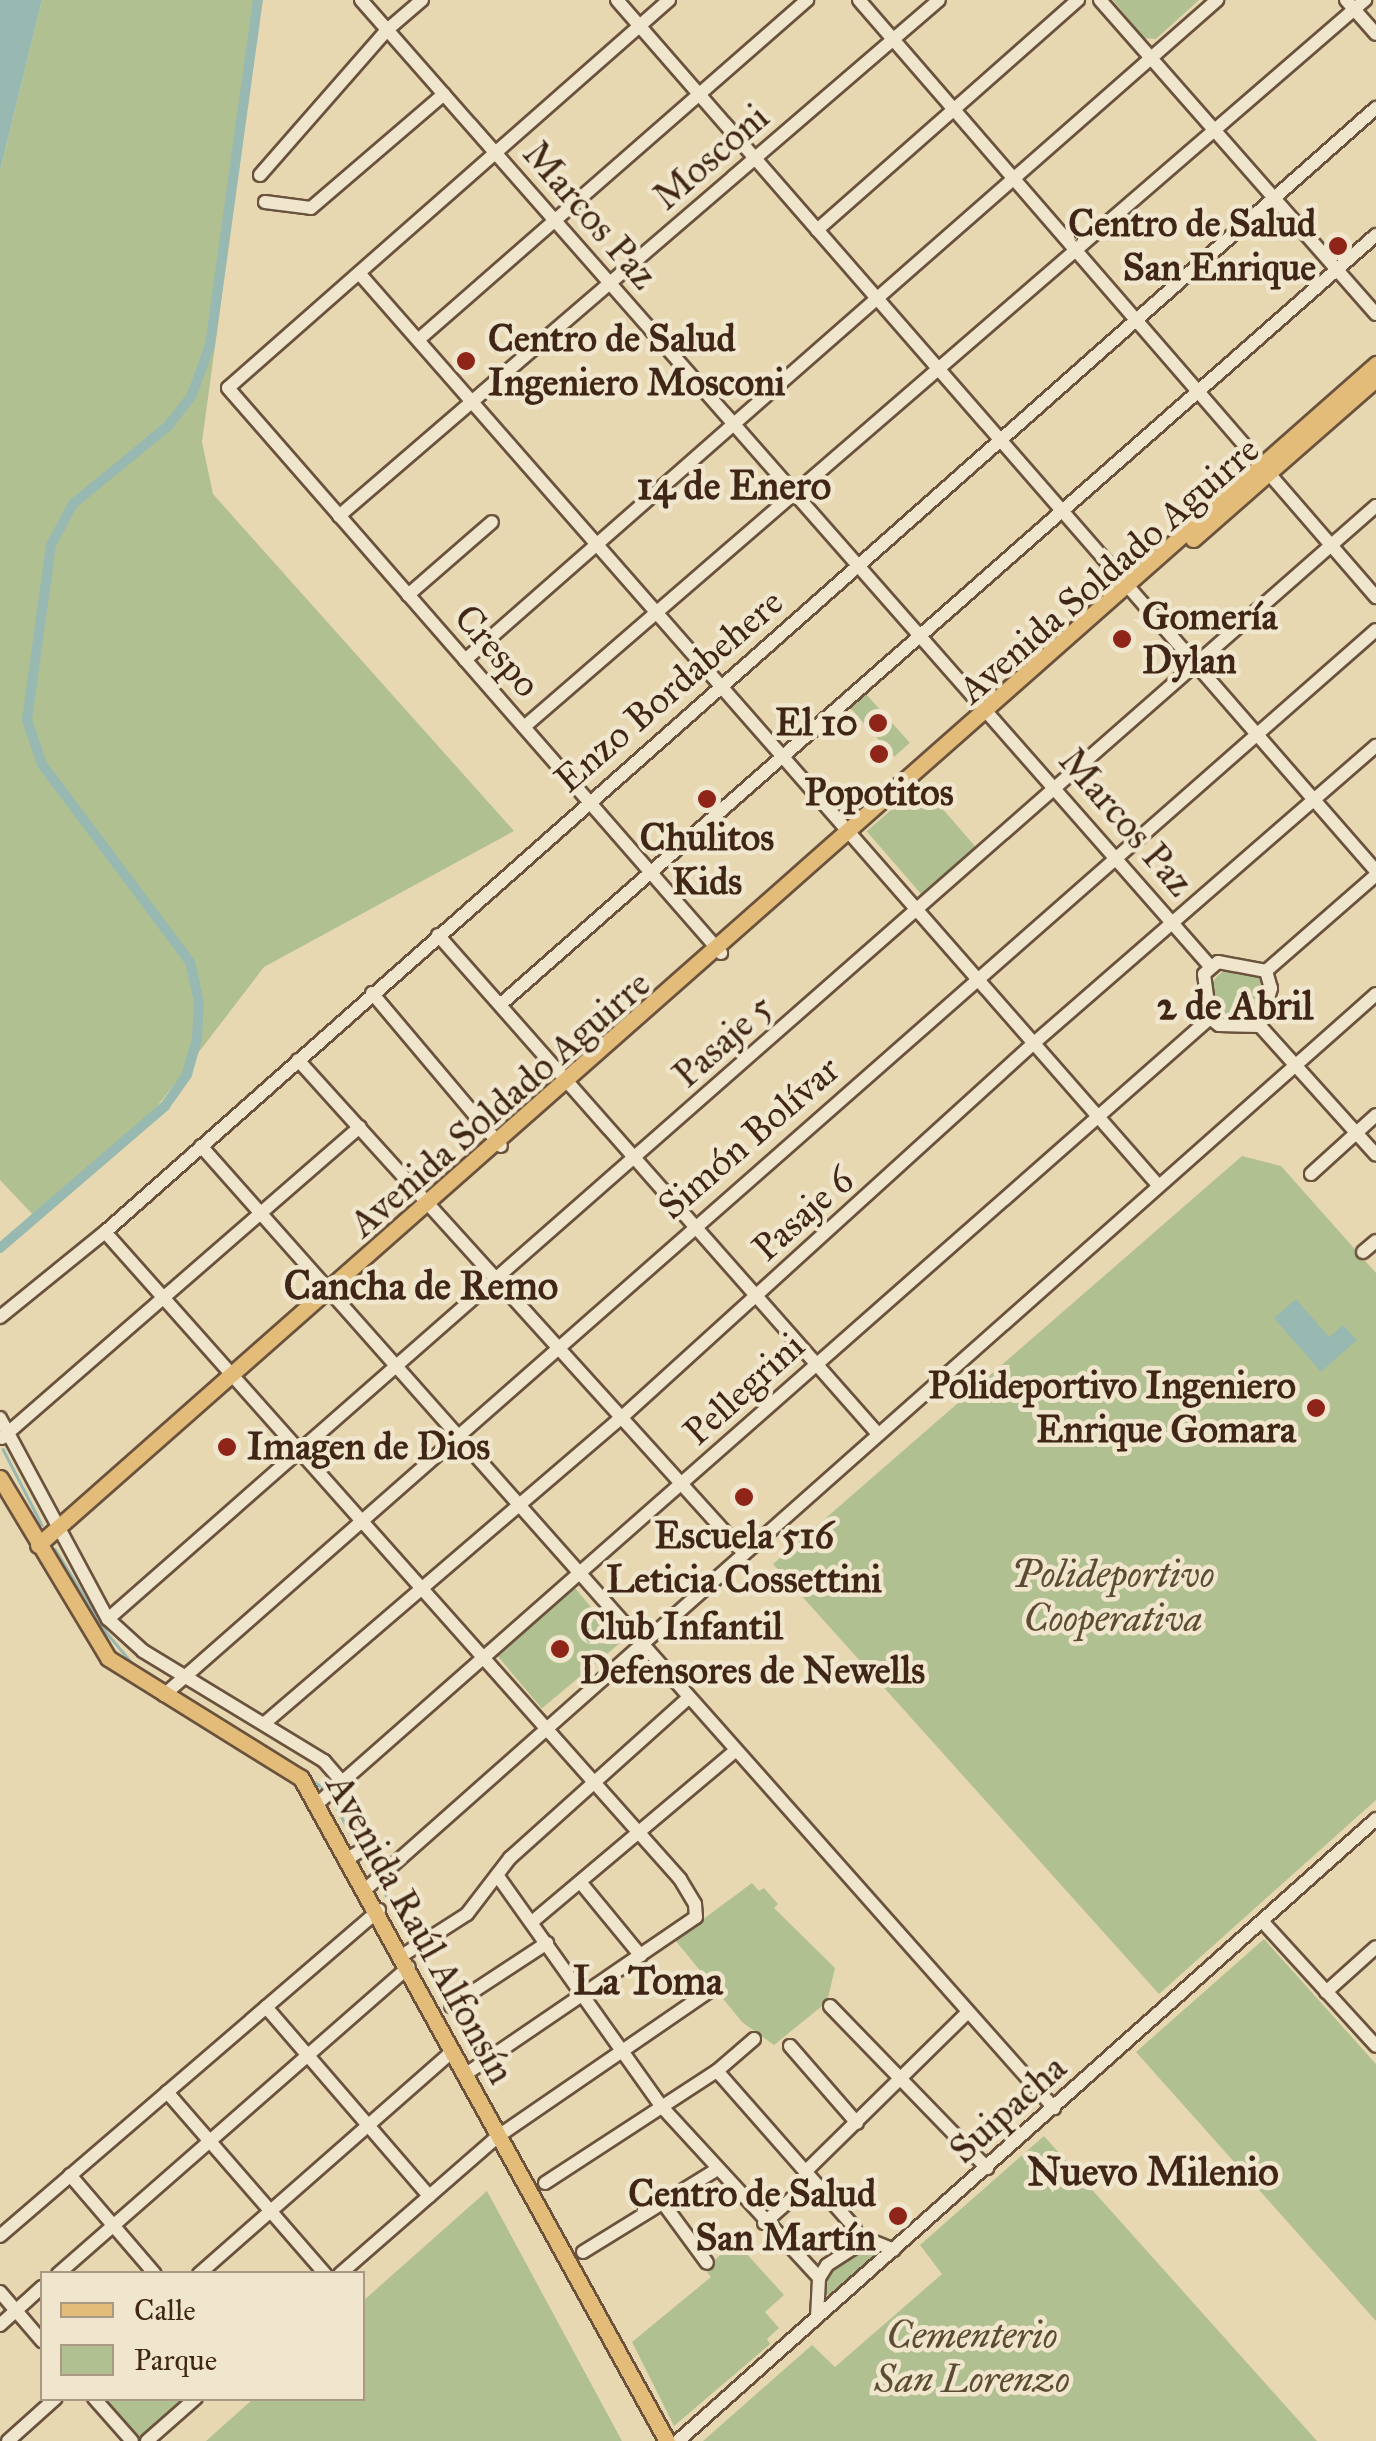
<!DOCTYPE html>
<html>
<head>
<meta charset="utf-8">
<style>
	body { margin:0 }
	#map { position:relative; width:1376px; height:2441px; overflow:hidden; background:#e8d8b2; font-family:"IM FELL Great Primer",serif }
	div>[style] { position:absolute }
	.green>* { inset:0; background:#b1c090; transform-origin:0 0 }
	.round { border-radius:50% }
	.water>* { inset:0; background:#98b9b1 }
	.stream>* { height:2.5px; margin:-1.25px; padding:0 1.25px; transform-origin:1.25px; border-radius:1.25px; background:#98b9b1 }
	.canal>* { height:10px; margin:-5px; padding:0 5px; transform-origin:5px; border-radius:5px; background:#98b9b1 }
	.roads { filter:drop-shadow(2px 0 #6a523d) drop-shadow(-2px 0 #6a523d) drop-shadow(0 2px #6a523d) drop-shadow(0 -2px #6a523d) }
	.minor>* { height:12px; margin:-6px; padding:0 6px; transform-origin:6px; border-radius:6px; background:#f0e6cd }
	.major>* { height:15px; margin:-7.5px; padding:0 7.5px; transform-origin:7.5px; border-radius:7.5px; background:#e4bc79 }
	.dots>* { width:28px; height:28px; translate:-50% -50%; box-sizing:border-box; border:5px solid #f0e6cd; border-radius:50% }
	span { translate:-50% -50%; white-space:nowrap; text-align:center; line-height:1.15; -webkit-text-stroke:9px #f0e6cd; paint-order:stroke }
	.street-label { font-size:38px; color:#402616 }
	.poi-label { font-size:38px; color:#402616; font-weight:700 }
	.right { translate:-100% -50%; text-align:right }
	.left { translate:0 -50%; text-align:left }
	.park-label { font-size:38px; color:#5c4c34; font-style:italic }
	.neighbourhood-label { font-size:40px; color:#402616; font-weight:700 }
	.legend { position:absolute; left:40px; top:2271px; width:325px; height:130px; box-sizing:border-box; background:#f0e6cd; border:2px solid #aa9984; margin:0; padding:12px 18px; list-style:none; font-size:30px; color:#402616 }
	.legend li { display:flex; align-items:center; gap:20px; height:50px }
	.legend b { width:50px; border:2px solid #aa9984 }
</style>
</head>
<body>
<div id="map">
	<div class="green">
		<i style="clip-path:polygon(42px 0,262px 0,202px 442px,213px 494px,514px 831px,264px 967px,146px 1121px,37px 1219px,0 1180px,0 171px)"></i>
		<i style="clip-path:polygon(1113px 0,1199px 0,1156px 39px,1144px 38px)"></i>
		<i style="left:865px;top:693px;width:67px;height:21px;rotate:48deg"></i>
		<i style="left:921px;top:784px;width:84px;height:72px;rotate:49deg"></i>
		<i class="round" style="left:1209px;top:968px;width:56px;height:56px"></i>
		<i style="clip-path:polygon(1242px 1156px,1281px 1166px,1376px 1273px,1376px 1800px,1159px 1994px,773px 1564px)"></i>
		<i style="left:575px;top:1588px;width:71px;height:103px;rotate:50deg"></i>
		<i style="clip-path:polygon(752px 1883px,759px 1891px,764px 1888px,778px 1904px,774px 1908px,835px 1968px,827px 2002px,774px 2045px,742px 2022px,675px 1940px)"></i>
		<i style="clip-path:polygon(1264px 1939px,1376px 2064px,1376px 2321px,1136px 2052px)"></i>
		<i style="clip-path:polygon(1044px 2136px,1317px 2441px,703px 2441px,812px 2345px,835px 2367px,942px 2274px,920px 2245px)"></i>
		<i style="clip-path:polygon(487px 2191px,622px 2441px,206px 2441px,253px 2399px,362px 2398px,363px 2301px)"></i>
		<i style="clip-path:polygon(735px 2241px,784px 2295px,765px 2312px,779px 2328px,767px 2339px,770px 2344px,674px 2426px,632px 2342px,711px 2277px,705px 2269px)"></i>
		<i style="clip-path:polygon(867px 2243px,881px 2251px,833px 2296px,824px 2294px,827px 2276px)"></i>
		<i style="clip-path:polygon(99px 2399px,191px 2399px,142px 2441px)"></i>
	</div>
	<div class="water">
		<i style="clip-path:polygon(0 0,42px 0,0 171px)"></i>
		<i style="clip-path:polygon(1296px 1299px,1329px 1337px,1343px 1325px,1357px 1340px,1321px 1372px,1274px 1318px)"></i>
	</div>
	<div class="stream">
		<i style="left:3px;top:1449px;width:85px;rotate:62.8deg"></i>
		<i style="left:55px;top:1549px;width:97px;rotate:58.4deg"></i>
		<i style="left:106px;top:1632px;width:40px;rotate:50deg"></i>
		<i style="left:132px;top:1663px;width:33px;rotate:33deg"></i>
		<i style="left:203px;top:1708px;width:146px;rotate:33.6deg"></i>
		<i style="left:334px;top:1803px;width:48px;rotate:61.3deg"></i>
		<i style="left:364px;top:1856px;width:18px;rotate:61deg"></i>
		<i style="left:381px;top:1886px;width:63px;rotate:60.6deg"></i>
	</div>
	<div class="canal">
		<i style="left:0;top:1248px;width:218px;rotate:-40.7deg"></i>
		<i style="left:165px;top:1106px;width:39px;rotate:-55deg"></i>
		<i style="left:187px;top:1074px;width:35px;rotate:-74deg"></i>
		<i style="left:197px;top:1040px;width:38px;rotate:-87deg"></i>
		<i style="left:199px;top:1002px;width:41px;rotate:-102.7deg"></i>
		<i style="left:190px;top:962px;width:247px;rotate:-126.8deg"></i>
		<i style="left:42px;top:764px;width:46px;rotate:-108.8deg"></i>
		<i style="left:27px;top:720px;width:177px;rotate:-82.2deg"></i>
		<i style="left:51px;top:545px;width:47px;rotate:-61.8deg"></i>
		<i style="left:73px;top:504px;width:123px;rotate:-39.4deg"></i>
		<i style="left:168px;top:426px;width:39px;rotate:-52deg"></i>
		<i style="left:192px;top:395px;width:53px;rotate:-70.2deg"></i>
		<i style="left:210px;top:345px;width:348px;rotate:-82.1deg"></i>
	</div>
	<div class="roads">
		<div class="minor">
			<i style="left:361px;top:0;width:1286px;rotate:48.69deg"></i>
			<i style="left:617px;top:0;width:1155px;rotate:48.93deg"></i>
			<i style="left:669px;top:0;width:587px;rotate:138.66deg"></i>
			<i style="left:228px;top:388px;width:750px;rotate:48.89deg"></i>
			<i style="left:859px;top:0;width:790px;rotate:49.11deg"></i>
			<i style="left:1100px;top:0;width:418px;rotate:48.7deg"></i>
			<i style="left:1346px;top:0;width:45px;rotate:48.6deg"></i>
			<i style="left:260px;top:175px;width:193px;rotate:-48.8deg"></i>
			<i style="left:387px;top:30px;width:46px;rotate:-40.6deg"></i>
			<i style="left:265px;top:202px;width:46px;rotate:7.4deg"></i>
			<i style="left:311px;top:208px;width:175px;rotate:-40.6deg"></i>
			<i style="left:817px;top:230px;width:348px;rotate:-41.4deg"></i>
			<i style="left:359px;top:273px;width:1212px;rotate:48.78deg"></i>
			<i style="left:418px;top:340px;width:517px;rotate:-41.15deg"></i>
			<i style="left:339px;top:516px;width:791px;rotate:-40.7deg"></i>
			<i style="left:408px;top:595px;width:111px;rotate:-41deg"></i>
			<i style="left:465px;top:660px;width:1001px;rotate:-41.27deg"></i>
			<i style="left:524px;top:727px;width:1112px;rotate:-40.84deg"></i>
			<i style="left:438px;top:935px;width:665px;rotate:48.6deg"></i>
			<i style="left:1218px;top:962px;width:49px;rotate:10.6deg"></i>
			<i style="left:1266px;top:971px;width:18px;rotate:74deg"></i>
			<i style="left:1271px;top:988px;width:40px;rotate:106deg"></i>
			<i style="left:1260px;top:1026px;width:41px;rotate:-178.6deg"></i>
			<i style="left:1219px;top:1025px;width:11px;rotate:-142deg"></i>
			<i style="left:1210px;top:1018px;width:44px;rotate:-97.8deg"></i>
			<i style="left:1204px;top:974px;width:18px;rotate:-41deg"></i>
			<i style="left:1266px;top:971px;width:146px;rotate:-41.1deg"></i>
			<i style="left:372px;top:993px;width:200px;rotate:49.9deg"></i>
			<i style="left:501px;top:1004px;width:1165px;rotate:-41.31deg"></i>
			<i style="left:1260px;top:1026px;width:173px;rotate:48deg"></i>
			<i style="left:298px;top:1060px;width:665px;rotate:47.87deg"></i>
			<i style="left:201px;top:1146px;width:1286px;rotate:48.44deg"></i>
			<i style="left:1311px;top:1174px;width:88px;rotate:-42.2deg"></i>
			<i style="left:105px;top:1232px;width:866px;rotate:48.37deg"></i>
			<i style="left:680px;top:1879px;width:29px;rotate:59deg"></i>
			<i style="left:695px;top:1904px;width:13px;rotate:86deg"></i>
			<i style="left:696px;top:1917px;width:281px;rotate:145.7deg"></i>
			<i style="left:1363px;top:1252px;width:17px;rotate:-40deg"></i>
			<i style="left:0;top:1317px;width:135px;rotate:-39deg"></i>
			<i style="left:105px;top:1232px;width:1697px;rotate:-41.49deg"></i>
			<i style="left:0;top:1418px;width:228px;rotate:61.8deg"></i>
			<i style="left:108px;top:1619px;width:47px;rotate:42.4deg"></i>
			<i style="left:143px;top:1651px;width:212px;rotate:31.3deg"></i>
			<i style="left:324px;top:1761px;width:28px;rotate:49deg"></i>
			<i style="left:2px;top:1438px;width:474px;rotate:-41deg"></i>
			<i style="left:108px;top:1619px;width:1687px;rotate:-41.28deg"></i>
			<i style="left:164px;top:1695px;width:1613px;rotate:-41.31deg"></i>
			<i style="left:266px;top:1722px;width:467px;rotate:-40.6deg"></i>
			<i style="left:621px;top:1418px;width:558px;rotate:-42.24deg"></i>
			<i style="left:1034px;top:1043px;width:453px;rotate:-41deg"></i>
			<i style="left:317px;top:1804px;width:1190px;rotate:-41.35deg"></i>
			<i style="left:349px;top:1858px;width:26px;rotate:-32deg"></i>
			<i style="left:497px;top:1875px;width:285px;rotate:54.6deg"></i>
			<i style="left:662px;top:2107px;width:232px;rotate:47.4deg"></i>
			<i style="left:581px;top:1883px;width:94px;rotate:50.6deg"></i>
			<i style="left:367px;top:1888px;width:1348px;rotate:-41.54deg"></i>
			<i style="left:1262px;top:1921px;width:169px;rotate:47.6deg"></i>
			<i style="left:532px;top:1922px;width:264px;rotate:-40.1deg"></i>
			<i style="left:403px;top:1955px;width:76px;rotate:-32.6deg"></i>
			<i style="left:467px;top:1914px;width:71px;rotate:-52.5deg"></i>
			<i style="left:510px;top:1858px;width:238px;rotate:-41.9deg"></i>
			<i style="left:1326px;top:1992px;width:67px;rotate:-42deg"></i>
			<i style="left:451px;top:2006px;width:115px;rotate:-33.3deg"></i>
			<i style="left:830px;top:2006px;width:226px;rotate:45.9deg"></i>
			<i style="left:266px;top:2007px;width:250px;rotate:49.2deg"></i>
			<i style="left:790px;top:2046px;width:102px;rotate:49deg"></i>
			<i style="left:717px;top:2071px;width:208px;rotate:48.7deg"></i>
			<i style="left:854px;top:2227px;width:15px;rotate:70deg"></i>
			<i style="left:167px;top:2092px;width:241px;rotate:49deg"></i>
			<i style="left:805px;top:2172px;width:228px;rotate:-44.5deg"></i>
			<i style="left:70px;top:2175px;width:130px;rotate:49.4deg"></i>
			<i style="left:545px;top:2183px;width:205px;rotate:-33.1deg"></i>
			<i style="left:717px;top:2071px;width:49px;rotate:-40.9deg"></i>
			<i style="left:663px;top:2203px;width:74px;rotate:53.7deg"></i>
			<i style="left:764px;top:2223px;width:64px;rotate:-41.2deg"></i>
			<i style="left:0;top:2236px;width:500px;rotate:-40.7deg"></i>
			<i style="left:583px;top:2252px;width:156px;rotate:-31.7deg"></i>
			<i style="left:58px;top:2274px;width:466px;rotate:-41.2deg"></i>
			<i style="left:199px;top:2274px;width:337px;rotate:-41.3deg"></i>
			<i style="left:340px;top:2274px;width:208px;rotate:-41.1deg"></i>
			<i style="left:497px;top:2137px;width:260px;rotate:-34.5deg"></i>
			<i style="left:0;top:2292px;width:65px;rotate:49.4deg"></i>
			<i style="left:817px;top:2317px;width:39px;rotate:-87deg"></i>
			<i style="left:819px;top:2278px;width:15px;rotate:-58deg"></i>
			<i style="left:827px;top:2265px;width:48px;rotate:-33deg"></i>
			<i style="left:867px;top:2239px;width:29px;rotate:22deg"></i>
			<i style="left:0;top:2325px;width:57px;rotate:-42.1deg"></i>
			<i style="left:94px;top:2398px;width:57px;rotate:48.5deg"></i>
			<i style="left:8px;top:2441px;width:64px;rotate:-41.9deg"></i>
			<i style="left:147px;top:2441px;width:65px;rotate:-41.3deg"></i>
			<i style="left:678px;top:2441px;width:935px;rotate:-41.7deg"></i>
		</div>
		<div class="major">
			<i style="left:1193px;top:539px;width:243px;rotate:-41.2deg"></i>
			<i style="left:0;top:1478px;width:210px;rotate:59deg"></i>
			<i style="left:108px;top:1658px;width:227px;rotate:31.9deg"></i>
			<i style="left:301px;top:1778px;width:757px;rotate:61.1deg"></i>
			<i style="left:38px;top:1545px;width:1785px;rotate:-41.43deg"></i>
		</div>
	</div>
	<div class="dots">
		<i style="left:1338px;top:246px;background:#8f2418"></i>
		<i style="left:466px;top:361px;background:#8f2418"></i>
		<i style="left:1122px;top:639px;background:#8f2418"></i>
		<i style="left:878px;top:723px;background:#8f2418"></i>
		<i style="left:879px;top:754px;background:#8f2418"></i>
		<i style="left:707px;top:799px;background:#8f2418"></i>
		<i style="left:1316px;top:1408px;background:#8f2418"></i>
		<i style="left:227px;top:1447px;background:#8f2418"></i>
		<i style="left:744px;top:1497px;background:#8f2418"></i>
		<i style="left:560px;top:1649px;background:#8f2418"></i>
		<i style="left:898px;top:2216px;background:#8f2418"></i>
	</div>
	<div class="street-label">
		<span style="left:711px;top:157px;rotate:-41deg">Mosconi</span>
		<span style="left:590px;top:215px;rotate:49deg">Marcos Paz</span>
		<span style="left:1109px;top:570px;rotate:-41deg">Avenida Soldado Aguirre</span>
		<span style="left:497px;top:651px;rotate:49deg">Crespo</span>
		<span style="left:669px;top:691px;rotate:-41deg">Enzo Bordabehere</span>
		<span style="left:1126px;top:822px;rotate:49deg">Marcos Paz</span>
		<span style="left:723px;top:1041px;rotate:-42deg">Pasaje 5</span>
		<span style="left:500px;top:1104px;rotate:-41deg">Avenida Soldado Aguirre</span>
		<span style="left:749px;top:1138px;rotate:-41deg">Simón Bolívar</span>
		<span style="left:803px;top:1214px;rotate:-42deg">Pasaje 6</span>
		<span style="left:744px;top:1389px;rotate:-42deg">Pellegrini</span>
		<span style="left:420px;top:1929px;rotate:61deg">Avenida Raúl Alfonsín</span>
		<span style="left:1008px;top:2109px;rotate:-42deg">Suipacha</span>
	</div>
	<div class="poi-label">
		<span class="right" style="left:1316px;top:246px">Centro de Salud<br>San Enrique</span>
		<span class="left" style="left:488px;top:361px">Centro de Salud<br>Ingeniero Mosconi</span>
		<span class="left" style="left:1142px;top:639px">Gomería<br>Dylan</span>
		<span class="right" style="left:858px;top:723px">El 10</span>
		<span style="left:879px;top:793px">Popotitos</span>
		<span style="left:707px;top:860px">Chulitos<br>Kids</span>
		<span class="right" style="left:1296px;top:1408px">Polideportivo Ingeniero<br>Enrique Gomara</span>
		<span class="left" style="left:247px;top:1447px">Imagen de Dios</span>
		<span style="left:744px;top:1558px">Escuela 516<br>Leticia Cossettini</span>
		<span class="left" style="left:580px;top:1649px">Club Infantil<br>Defensores de Newells</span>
		<span class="right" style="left:876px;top:2216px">Centro de Salud<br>San Martín</span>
	</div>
	<div class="park-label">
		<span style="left:1113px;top:1597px">Polideportivo<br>Cooperativa</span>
		<span style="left:972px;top:2358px">Cementerio<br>San Lorenzo</span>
	</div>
	<div class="neighbourhood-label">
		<span style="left:734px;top:486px">14 de Enero</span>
		<span style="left:1235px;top:1006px">2 de Abril</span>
		<span style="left:421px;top:1286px">Cancha de Remo</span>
		<span style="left:648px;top:1981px">La Toma</span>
		<span style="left:1153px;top:2172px">Nuevo Milenio</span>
	</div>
	<ul class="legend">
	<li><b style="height:12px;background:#e4bc79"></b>Calle</li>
	<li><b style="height:28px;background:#b1c090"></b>Parque</li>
	</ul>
</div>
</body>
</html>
